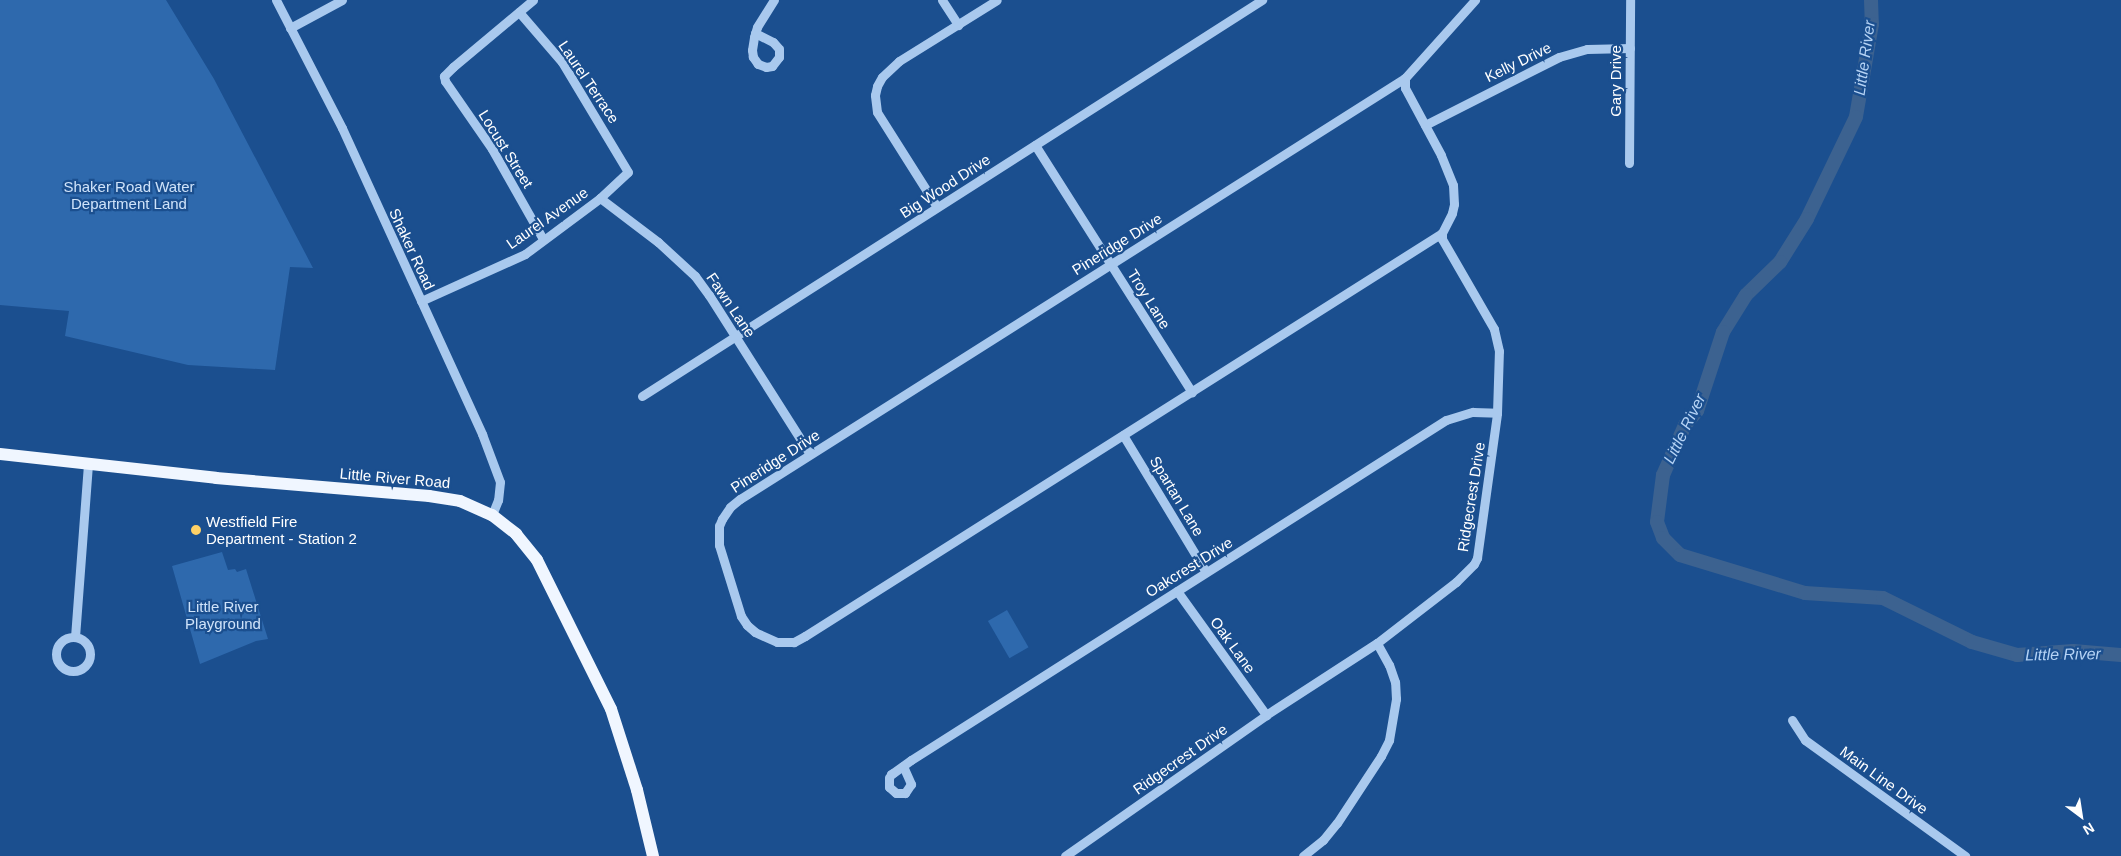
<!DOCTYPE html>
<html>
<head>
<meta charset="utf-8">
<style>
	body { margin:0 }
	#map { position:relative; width:2121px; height:856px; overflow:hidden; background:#1b4f8f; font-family:Helvetica,sans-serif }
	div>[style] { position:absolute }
	.green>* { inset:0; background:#2e69ad; transform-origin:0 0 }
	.river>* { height:14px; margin:-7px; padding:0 7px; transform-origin:7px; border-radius:7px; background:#3c6290 }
	.minor>* { height:9px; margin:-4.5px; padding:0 4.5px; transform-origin:4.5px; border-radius:4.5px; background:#a9c9ee }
	.minor>.ring { margin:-4.5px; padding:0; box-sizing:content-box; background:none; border:9px solid #a9c9ee; border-radius:50% }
	.major>* { height:12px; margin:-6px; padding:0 6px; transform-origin:6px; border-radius:6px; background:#f0f6ff }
	.dots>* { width:14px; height:14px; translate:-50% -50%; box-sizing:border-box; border:2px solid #1b4f8f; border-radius:50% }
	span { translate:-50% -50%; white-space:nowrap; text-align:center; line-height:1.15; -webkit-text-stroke:4.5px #1b4f8f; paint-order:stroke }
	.street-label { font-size:15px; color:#fff }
	.park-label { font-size:15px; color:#cfe3fa }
	.poi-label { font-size:15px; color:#fff }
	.left { translate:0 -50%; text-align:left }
	.water-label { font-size:16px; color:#b5d3f5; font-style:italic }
	.north { position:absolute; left:2056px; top:791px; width:50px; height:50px; -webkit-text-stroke:4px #1b4f8f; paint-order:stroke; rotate:149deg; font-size:14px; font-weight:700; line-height:20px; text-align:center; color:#fff }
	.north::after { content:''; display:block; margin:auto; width:18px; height:22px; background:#fff; clip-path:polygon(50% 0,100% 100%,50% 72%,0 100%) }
</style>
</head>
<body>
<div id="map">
	<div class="green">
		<i style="clip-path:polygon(0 0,166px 0,214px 79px,313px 268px,290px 267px,275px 370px,188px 365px,65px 336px,69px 311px,0 305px)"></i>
		<i style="clip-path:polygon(222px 552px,228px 570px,235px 569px,237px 572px,246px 569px,268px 639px,256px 641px,200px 664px,172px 566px)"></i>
		<i style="left:1007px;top:610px;width:43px;height:22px;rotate:60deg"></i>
	</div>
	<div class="river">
		<i style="left:1871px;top:0;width:24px;rotate:88deg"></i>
		<i style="left:1872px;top:24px;width:94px;rotate:99.8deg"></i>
		<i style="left:1856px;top:117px;width:113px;rotate:115.7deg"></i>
		<i style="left:1807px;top:219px;width:51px;rotate:122.1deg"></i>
		<i style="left:1780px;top:262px;width:47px;rotate:135.9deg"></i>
		<i style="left:1746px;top:295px;width:44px;rotate:121.9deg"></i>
		<i style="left:1723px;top:332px;width:83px;rotate:108.2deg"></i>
		<i style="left:1697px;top:411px;width:18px;rotate:131deg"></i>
		<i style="left:1685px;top:425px;width:55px;rotate:113.7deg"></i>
		<i style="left:1663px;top:475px;width:47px;rotate:97.3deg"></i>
		<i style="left:1657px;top:522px;width:17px;rotate:69deg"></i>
		<i style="left:1663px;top:538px;width:24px;rotate:45deg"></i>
		<i style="left:1680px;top:555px;width:131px;rotate:16.9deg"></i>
		<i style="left:1805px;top:593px;width:78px;rotate:3.7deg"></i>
		<i style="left:1883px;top:598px;width:99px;rotate:26.3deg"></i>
		<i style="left:1972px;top:642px;width:47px;rotate:16.1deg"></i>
		<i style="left:2017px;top:655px;width:56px;rotate:-4.1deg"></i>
		<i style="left:2073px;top:651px;width:48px;rotate:4.8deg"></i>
	</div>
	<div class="minor">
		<i style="left:276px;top:0;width:144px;rotate:62.7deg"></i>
		<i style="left:342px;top:128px;width:337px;rotate:65.4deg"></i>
		<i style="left:482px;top:434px;width:51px;rotate:69.4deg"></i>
		<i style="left:500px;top:482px;width:18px;rotate:96deg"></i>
		<i style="left:498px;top:500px;width:16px;rotate:112deg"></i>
		<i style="left:533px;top:0;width:104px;rotate:140.1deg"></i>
		<i style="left:453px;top:67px;width:13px;rotate:135deg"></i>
		<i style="left:444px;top:76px;width:5px;rotate:79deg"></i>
		<i style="left:445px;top:81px;width:83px;rotate:55.3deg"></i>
		<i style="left:492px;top:149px;width:103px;rotate:60.5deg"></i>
		<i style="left:942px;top:0;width:30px;rotate:57deg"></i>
		<i style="left:290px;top:28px;width:59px;rotate:-28.3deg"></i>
		<i style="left:755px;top:33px;width:20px;rotate:27deg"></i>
		<i style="left:773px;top:42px;width:9px;rotate:49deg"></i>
		<i style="left:779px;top:49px;width:8px;rotate:90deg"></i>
		<i style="left:779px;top:57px;width:11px;rotate:128deg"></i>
		<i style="left:772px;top:66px;width:6px;rotate:171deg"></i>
		<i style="left:766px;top:67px;width:9px;rotate:-159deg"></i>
		<i style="left:758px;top:64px;width:9px;rotate:-126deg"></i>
		<i style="left:753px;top:57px;width:7px;rotate:-98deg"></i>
		<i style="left:752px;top:50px;width:13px;rotate:-81deg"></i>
		<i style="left:754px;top:37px;width:10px;rotate:-73deg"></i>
		<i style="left:757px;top:27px;width:32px;rotate:-58deg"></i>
		<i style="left:1425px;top:125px;width:150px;rotate:-26.9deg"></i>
		<i style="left:1559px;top:57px;width:29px;rotate:-16deg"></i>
		<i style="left:1587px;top:49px;width:43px;rotate:-1.3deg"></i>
		<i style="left:1035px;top:145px;width:293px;rotate:57.6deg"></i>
		<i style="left:1629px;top:163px;width:163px;rotate:-89.6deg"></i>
		<i style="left:600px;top:198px;width:73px;rotate:37.2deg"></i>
		<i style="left:658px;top:242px;width:50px;rotate:42.6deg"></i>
		<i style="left:695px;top:276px;width:24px;rotate:54deg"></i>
		<i style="left:709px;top:295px;width:188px;rotate:57.6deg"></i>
		<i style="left:937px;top:207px;width:112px;rotate:-122.3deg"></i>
		<i style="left:877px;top:112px;width:17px;rotate:-97deg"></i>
		<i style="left:875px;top:95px;width:9px;rotate:-77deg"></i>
		<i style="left:877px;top:86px;width:10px;rotate:-61deg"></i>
		<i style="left:882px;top:77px;width:23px;rotate:-43deg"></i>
		<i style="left:899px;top:61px;width:115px;rotate:-31.9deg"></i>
		<i style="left:1442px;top:233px;width:754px;rotate:147.68deg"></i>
		<i style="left:805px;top:636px;width:13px;rotate:151deg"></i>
		<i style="left:794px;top:642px;width:17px;rotate:180deg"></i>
		<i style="left:777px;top:642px;width:24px;rotate:-156deg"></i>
		<i style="left:755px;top:632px;width:11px;rotate:-139deg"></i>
		<i style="left:747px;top:625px;width:11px;rotate:-124deg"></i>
		<i style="left:741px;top:616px;width:74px;rotate:-107.2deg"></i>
		<i style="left:719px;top:545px;width:19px;rotate:-90deg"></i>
		<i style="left:719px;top:526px;width:8px;rotate:-67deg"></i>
		<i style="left:722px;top:519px;width:14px;rotate:-56deg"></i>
		<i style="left:730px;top:507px;width:13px;rotate:-39deg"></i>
		<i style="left:740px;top:499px;width:787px;rotate:-32.34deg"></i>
		<i style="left:1405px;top:78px;width:105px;rotate:-48.1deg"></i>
		<i style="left:421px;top:301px;width:114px;rotate:-24.3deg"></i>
		<i style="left:525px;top:254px;width:94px;rotate:-36.7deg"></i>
		<i style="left:600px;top:198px;width:38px;rotate:-43deg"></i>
		<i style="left:628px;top:172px;width:128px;rotate:-121deg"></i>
		<i style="left:562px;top:62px;width:66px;rotate:-130.7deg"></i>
		<i style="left:642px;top:396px;width:736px;rotate:-32.57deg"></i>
		<i style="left:1123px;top:435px;width:160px;rotate:58.8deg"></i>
		<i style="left:1177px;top:591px;width:153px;rotate:54.3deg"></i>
		<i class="ring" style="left:56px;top:637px;width:25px;height:25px"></i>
		<i style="left:75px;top:637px;width:172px;rotate:-85.7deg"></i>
		<i style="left:1792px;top:720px;width:24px;rotate:57deg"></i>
		<i style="left:1805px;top:740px;width:198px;rotate:35.9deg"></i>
		<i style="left:903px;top:766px;width:20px;rotate:66deg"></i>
		<i style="left:911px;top:784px;width:11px;rotate:124deg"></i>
		<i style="left:905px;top:793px;width:9px;rotate:180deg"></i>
		<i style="left:896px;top:793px;width:9px;rotate:-139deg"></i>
		<i style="left:889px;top:787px;width:9px;rotate:-90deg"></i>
		<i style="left:889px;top:778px;width:4px;rotate:-63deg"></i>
		<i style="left:891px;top:774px;width:2px;rotate:-27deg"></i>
		<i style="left:893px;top:773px;width:22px;rotate:-36deg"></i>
		<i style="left:911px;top:760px;width:634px;rotate:-32.44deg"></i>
		<i style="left:1446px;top:420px;width:28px;rotate:-17deg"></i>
		<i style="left:1473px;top:412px;width:24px;rotate:2deg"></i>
		<i style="left:1065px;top:856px;width:246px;rotate:-35deg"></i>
		<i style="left:1266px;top:715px;width:132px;rotate:-33deg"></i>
		<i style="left:1377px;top:643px;width:100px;rotate:-37.7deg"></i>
		<i style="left:1456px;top:582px;width:25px;rotate:-45deg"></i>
		<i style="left:1474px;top:564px;width:7px;rotate:-63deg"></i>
		<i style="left:1477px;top:558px;width:146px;rotate:-82.1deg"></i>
		<i style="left:1497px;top:413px;width:62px;rotate:-88.2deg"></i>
		<i style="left:1499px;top:351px;width:23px;rotate:-103deg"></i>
		<i style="left:1494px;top:329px;width:104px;rotate:-120deg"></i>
		<i style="left:1442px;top:239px;width:6px;rotate:-90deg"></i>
		<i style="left:1442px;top:233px;width:22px;rotate:-63deg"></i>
		<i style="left:1452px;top:213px;width:9px;rotate:-77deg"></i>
		<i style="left:1454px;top:204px;width:19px;rotate:-93deg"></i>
		<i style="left:1453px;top:185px;width:32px;rotate:-112deg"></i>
		<i style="left:1441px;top:155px;width:76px;rotate:-118.2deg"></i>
		<i style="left:1405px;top:88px;width:10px;rotate:-90deg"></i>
		<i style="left:1303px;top:856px;width:26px;rotate:-39deg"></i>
		<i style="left:1323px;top:840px;width:22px;rotate:-51deg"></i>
		<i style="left:1337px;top:823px;width:80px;rotate:-56.7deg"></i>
		<i style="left:1381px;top:756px;width:18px;rotate:-63deg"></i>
		<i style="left:1389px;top:740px;width:42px;rotate:-80.3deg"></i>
		<i style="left:1396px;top:699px;width:17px;rotate:-93deg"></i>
		<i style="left:1395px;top:682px;width:18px;rotate:-109deg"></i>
		<i style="left:1389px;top:665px;width:25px;rotate:-119deg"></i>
	</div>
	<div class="major">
		<i style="left:0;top:454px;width:217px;rotate:6.3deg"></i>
		<i style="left:216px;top:478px;width:214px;rotate:4.8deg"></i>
		<i style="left:429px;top:496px;width:31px;rotate:9deg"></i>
		<i style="left:460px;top:501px;width:35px;rotate:24deg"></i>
		<i style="left:492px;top:515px;width:31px;rotate:38deg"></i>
		<i style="left:516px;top:534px;width:33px;rotate:51deg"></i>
		<i style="left:537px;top:560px;width:166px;rotate:63.6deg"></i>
		<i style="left:611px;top:709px;width:85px;rotate:72.2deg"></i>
		<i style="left:637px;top:790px;width:68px;rotate:76.4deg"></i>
	</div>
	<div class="dots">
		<i style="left:196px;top:530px;background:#ffd166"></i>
	</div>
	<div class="street-label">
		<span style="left:1518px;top:62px;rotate:-26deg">Kelly Drive</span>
		<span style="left:1616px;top:81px;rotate:-90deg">Gary Drive</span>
		<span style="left:589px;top:82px;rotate:56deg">Laurel Terrace</span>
		<span style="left:506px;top:149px;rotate:58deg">Locust Street</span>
		<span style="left:945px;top:186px;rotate:-33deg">Big Wood Drive</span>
		<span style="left:547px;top:218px;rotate:-35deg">Laurel Avenue</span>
		<span style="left:1117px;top:244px;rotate:-32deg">Pineridge Drive</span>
		<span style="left:412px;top:249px;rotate:65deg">Shaker Road</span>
		<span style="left:1149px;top:299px;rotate:58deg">Troy Lane</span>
		<span style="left:731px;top:305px;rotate:56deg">Fawn Lane</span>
		<span style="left:775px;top:461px;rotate:-33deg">Pineridge Drive</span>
		<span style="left:395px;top:478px;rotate:5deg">Little River Road</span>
		<span style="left:1177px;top:496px;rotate:59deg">Spartan Lane</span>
		<span style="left:1471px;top:497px;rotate:-81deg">Ridgecrest Drive</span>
		<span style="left:1189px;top:567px;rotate:-32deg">Oakcrest Drive</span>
		<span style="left:1233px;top:645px;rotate:54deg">Oak Lane</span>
		<span style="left:1180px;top:759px;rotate:-35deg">Ridgecrest Drive</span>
		<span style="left:1884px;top:780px;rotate:36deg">Main Line Drive</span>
	</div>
	<div class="park-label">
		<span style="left:129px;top:195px">Shaker Road Water<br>Department Land</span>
		<span style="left:223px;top:615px">Little River<br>Playground</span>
	</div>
	<div class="poi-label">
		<span class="left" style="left:206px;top:530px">Westfield Fire<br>Department - Station 2</span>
	</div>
	<div class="water-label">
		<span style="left:1865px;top:58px;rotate:-82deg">Little River</span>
		<span style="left:1685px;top:429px;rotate:-64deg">Little River</span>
		<span style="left:2063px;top:655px;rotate:-1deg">Little River</span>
	</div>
	<div class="north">N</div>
</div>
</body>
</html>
